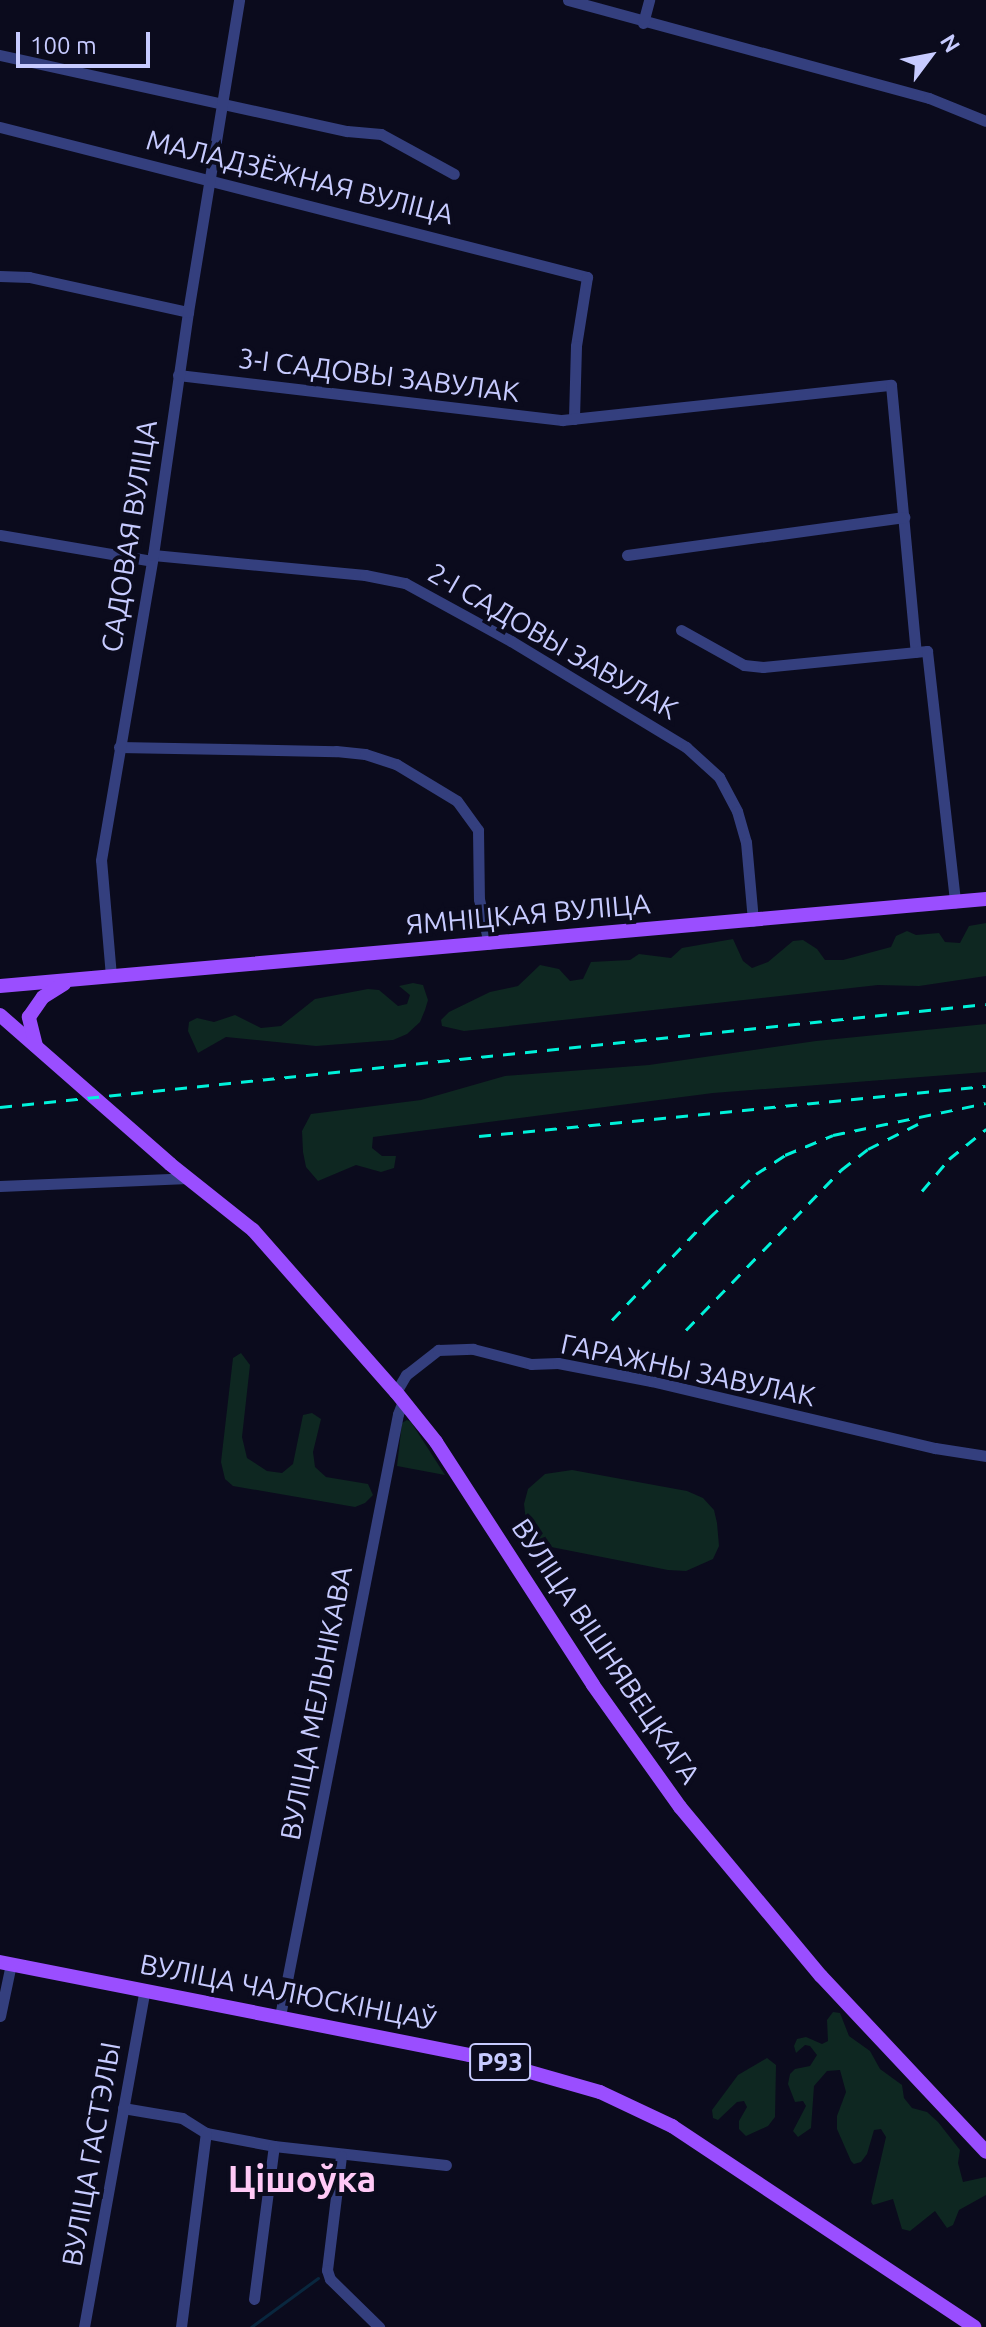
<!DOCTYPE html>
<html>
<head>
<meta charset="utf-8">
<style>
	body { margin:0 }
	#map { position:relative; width:986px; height:2327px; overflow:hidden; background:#0b0b1d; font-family:Ubuntu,sans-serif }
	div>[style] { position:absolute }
	.green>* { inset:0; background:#0e2721 }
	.stream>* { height:3px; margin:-1.5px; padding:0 1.5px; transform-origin:1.5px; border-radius:1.5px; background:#09273e }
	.minor>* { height:11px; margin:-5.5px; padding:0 5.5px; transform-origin:5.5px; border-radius:5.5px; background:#343f7e }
	.major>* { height:14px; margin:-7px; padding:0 7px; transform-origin:7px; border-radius:7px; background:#9a4eff }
	.rail>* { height:3px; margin-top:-1.5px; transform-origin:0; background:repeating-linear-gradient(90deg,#00f2da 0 12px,transparent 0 22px) }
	span { translate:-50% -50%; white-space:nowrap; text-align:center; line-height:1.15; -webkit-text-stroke:8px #0b0b1d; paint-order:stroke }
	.shield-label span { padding:2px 6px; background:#0b0b1d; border:2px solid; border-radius:6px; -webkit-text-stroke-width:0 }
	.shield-label { font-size:26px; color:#c7cbff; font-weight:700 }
	.street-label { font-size:28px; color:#c7cbff }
	.district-label { font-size:36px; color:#ffc9f6; font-weight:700 }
	.north { position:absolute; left:890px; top:16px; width:80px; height:80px; -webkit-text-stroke:6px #0b0b1d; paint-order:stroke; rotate:58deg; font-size:22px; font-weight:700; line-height:32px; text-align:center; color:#c7cbff }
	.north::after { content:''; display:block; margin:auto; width:28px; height:36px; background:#c7cbff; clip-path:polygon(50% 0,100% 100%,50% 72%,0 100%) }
	.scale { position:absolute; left:16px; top:32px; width:134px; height:36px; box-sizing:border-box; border:4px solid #c7cbff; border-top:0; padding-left:10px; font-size:24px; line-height:28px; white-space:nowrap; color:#c7cbff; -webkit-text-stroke:6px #0b0b1d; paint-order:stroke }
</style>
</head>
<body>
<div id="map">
	<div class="green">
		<i style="clip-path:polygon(986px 923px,986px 976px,919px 986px,878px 985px,464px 1031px,442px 1026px,441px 1020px,449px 1012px,490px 992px,518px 986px,540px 965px,559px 969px,570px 981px,583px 979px,591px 962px,630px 960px,639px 954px,671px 958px,682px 948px,733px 939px,743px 961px,752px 968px,768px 962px,793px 941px,803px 940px,817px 949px,825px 960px,843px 960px,891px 947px,896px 936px,907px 931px,916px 935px,939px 933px,945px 942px,960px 943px,969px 926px)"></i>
		<i style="clip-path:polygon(413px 983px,423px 985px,428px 1000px,425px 1010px,420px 1022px,407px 1034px,393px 1040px,316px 1046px,226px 1037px,198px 1053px,188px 1031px,189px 1022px,197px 1018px,214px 1022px,235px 1015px,261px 1028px,281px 1026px,315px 999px,368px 989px,379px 990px,398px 1006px,407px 1004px,410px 995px,399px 986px)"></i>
		<i style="clip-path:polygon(986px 1024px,986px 1072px,713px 1093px,373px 1137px,372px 1148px,382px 1156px,396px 1156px,394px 1168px,381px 1172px,356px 1165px,318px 1181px,306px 1167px,303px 1152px,302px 1131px,311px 1114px,421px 1100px,505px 1076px,649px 1065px,816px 1041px)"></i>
		<i style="clip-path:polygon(241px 1353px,250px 1365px,242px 1437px,247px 1458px,267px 1471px,282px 1473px,293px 1464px,303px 1415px,312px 1413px,321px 1419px,313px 1452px,315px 1467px,326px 1477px,368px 1484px,373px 1495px,365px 1503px,355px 1507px,233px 1486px,225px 1479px,221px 1462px,233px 1358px)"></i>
		<i style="clip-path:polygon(407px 1420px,411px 1422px,445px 1475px,397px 1466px,402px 1423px)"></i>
		<i style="clip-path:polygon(572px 1470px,687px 1491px,703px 1498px,714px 1510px,717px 1523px,719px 1546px,713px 1559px,686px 1571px,668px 1570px,546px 1546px,537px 1541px,526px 1521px,524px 1504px,528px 1489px,545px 1474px)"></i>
		<i style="clip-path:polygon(833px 2012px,840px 2013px,849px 2036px,870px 2051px,880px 2069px,902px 2085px,904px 2098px,912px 2108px,927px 2112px,938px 2122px,960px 2150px,958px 2163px,963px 2182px,986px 2177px,986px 2195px,959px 2210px,953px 2225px,947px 2228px,935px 2211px,910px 2231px,902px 2229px,893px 2199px,873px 2205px,871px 2202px,886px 2137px,881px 2129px,874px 2130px,867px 2154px,861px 2162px,854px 2164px,851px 2161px,837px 2129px,837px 2116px,846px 2092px,840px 2070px,827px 2071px,814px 2086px,811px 2128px,798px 2137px,793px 2131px,806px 2106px,803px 2101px,795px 2102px,788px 2084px,790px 2074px,795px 2069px,810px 2066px,817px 2055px,810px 2046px,805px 2045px,796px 2053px,794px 2046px,797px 2039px,806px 2037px,822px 2044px,828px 2041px,827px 2020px)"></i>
		<i style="clip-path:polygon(767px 2058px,776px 2065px,775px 2117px,768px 2126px,746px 2136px,739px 2129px,739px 2121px,747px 2107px,744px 2101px,737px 2102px,718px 2120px,713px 2118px,712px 2110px,738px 2075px)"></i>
	</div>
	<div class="stream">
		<i style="left:251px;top:2327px;width:83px;rotate:-36.2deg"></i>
	</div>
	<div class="minor">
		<i style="left:568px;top:0;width:374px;rotate:15.2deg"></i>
		<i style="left:929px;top:98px;width:61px;rotate:22deg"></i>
		<i style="left:643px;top:23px;width:24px;rotate:-75deg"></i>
		<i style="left:0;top:55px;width:355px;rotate:12.4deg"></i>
		<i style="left:347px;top:131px;width:34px;rotate:5deg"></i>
		<i style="left:381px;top:134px;width:83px;rotate:28.7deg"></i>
		<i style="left:0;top:127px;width:606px;rotate:14.33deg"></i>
		<i style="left:587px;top:277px;width:70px;rotate:99.1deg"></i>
		<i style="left:576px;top:346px;width:73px;rotate:91.6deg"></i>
		<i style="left:0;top:276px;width:29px;rotate:2deg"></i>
		<i style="left:29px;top:277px;width:163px;rotate:12.4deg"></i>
		<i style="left:178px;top:375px;width:387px;rotate:6.7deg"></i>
		<i style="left:562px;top:420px;width:331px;rotate:-6.1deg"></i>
		<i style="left:891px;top:385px;width:268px;rotate:84.7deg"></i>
		<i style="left:0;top:535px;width:154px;rotate:9.7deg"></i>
		<i style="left:153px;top:555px;width:213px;rotate:5.4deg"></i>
		<i style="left:365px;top:575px;width:41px;rotate:11.3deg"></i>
		<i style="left:405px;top:583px;width:121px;rotate:28.7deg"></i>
		<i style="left:511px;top:641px;width:205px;rotate:31.2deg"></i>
		<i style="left:686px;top:747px;width:45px;rotate:42.3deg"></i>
		<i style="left:719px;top:777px;width:38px;rotate:62deg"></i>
		<i style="left:737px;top:811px;width:32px;rotate:74deg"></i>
		<i style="left:746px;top:842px;width:79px;rotate:84.9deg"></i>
		<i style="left:627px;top:555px;width:280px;rotate:-7.8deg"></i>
		<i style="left:681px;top:630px;width:72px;rotate:29.1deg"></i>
		<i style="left:744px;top:665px;width:19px;rotate:6deg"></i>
		<i style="left:763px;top:667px;width:165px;rotate:-5.6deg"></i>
		<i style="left:927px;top:651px;width:253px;rotate:83.6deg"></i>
		<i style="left:119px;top:747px;width:217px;rotate:1.1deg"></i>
		<i style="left:336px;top:751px;width:29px;rotate:6deg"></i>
		<i style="left:365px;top:754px;width:33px;rotate:18deg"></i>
		<i style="left:396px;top:764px;width:71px;rotate:31.2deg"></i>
		<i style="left:457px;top:801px;width:36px;rotate:54deg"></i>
		<i style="left:478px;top:830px;width:69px;rotate:89.2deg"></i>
		<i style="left:479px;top:899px;width:46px;rotate:77.5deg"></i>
		<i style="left:111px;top:976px;width:116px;rotate:-94.9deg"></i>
		<i style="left:101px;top:860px;width:309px;rotate:-80.3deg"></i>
		<i style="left:153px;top:555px;width:246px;rotate:-81.8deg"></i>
		<i style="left:188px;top:312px;width:316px;rotate:-80.7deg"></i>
		<i style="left:0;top:1186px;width:188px;rotate:-2.4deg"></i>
		<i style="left:396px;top:1392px;width:20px;rotate:-60deg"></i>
		<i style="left:406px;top:1375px;width:41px;rotate:-38deg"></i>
		<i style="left:438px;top:1350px;width:35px;rotate:-2deg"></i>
		<i style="left:473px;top:1349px;width:60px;rotate:14.5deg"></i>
		<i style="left:531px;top:1364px;width:27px;rotate:-2deg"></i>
		<i style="left:558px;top:1363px;width:95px;rotate:11deg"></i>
		<i style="left:651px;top:1381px;width:292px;rotate:13.3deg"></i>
		<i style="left:935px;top:1448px;width:52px;rotate:8.9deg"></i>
		<i style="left:0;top:2016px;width:53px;rotate:-78.1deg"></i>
		<i style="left:280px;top:2016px;width:613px;rotate:-78.91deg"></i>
		<i style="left:398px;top:1414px;width:14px;rotate:-69deg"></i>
		<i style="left:123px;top:2108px;width:60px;rotate:9.6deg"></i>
		<i style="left:182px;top:2118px;width:28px;rotate:32deg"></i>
		<i style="left:206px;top:2133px;width:69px;rotate:10.8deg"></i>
		<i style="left:274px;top:2146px;width:173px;rotate:6.3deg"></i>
		<i style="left:341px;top:2156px;width:115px;rotate:97deg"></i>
		<i style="left:327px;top:2270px;width:9px;rotate:72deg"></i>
		<i style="left:330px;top:2279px;width:69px;rotate:44.4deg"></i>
		<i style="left:254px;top:2299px;width:154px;rotate:-82.6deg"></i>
		<i style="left:84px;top:2327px;width:343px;rotate:-79.8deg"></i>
		<i style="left:181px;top:2327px;width:196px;rotate:-82.7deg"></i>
	</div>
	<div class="major">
		<i style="left:0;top:986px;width:990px;rotate:-5.04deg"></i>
		<i style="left:0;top:1015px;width:226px;rotate:41.2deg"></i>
		<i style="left:170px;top:1164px;width:106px;rotate:38.5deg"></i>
		<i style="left:253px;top:1230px;width:216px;rotate:48.6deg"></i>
		<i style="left:396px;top:1392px;width:64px;rotate:51.3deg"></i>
		<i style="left:436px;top:1442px;width:289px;rotate:57.1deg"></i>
		<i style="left:593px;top:1685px;width:150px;rotate:54.5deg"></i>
		<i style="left:680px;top:1807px;width:220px;rotate:50.2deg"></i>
		<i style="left:821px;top:1976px;width:241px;rotate:46.8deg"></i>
		<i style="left:36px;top:1046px;width:30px;rotate:-104deg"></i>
		<i style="left:29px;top:1017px;width:24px;rotate:-55deg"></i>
		<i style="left:43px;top:997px;width:25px;rotate:-32deg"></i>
		<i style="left:0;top:1962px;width:479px;rotate:11.2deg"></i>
		<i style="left:470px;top:2055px;width:135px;rotate:15.9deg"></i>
		<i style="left:600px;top:2092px;width:80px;rotate:25.3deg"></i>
		<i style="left:672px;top:2126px;width:363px;rotate:33.6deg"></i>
	</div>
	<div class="rail">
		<i style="left:0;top:1107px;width:991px;rotate:-5.96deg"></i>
		<i style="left:479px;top:1136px;width:509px;rotate:-5.63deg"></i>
		<i style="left:922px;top:1191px;width:42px;rotate:-49.8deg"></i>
		<i style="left:949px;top:1159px;width:48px;rotate:-39deg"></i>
		<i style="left:612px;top:1320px;width:141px;rotate:-46.4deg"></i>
		<i style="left:709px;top:1218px;width:64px;rotate:-43.1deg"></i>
		<i style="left:756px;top:1174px;width:35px;rotate:-33deg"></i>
		<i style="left:785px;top:1155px;width:52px;rotate:-22.6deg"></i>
		<i style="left:833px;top:1135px;width:156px;rotate:-11.8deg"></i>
		<i style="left:686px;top:1330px;width:223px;rotate:-45.9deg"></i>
		<i style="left:841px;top:1170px;width:34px;rotate:-38deg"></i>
		<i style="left:868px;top:1149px;width:56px;rotate:-26.6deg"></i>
	</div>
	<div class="shield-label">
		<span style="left:500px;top:2062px">Р93</span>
	</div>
	<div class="street-label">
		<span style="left:300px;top:177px;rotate:14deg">МАЛАДЗЁЖНАЯ ВУЛІЦА</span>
		<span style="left:379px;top:375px;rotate:7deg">3-І САДОВЫ ЗАВУЛАК</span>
		<span style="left:129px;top:536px;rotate:-81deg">САДОВАЯ ВУЛІЦА</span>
		<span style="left:553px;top:641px;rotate:30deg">2-І САДОВЫ ЗАВУЛАК</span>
		<span style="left:528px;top:914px;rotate:-5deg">ЯМНІЦКАЯ ВУЛІЦА</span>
		<span style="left:688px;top:1370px;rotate:12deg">ГАРАЖНЫ ЗАВУЛАК</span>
		<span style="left:606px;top:1651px;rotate:56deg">ВУЛІЦА ВІШНЯВЕЦКАГА</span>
		<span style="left:316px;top:1703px;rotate:-79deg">ВУЛІЦА МЕЛЬНІКАВА</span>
		<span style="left:288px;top:1992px;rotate:11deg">ВУЛІЦА ЧАЛЮСКІНЦАЎ</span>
		<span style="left:91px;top:2154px;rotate:-80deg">ВУЛІЦА ГАСТЭЛЫ</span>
	</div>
	<div class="district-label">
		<span style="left:302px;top:2179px">Цішоўка</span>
	</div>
	<div class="north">N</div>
	<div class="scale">100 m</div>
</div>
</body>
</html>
